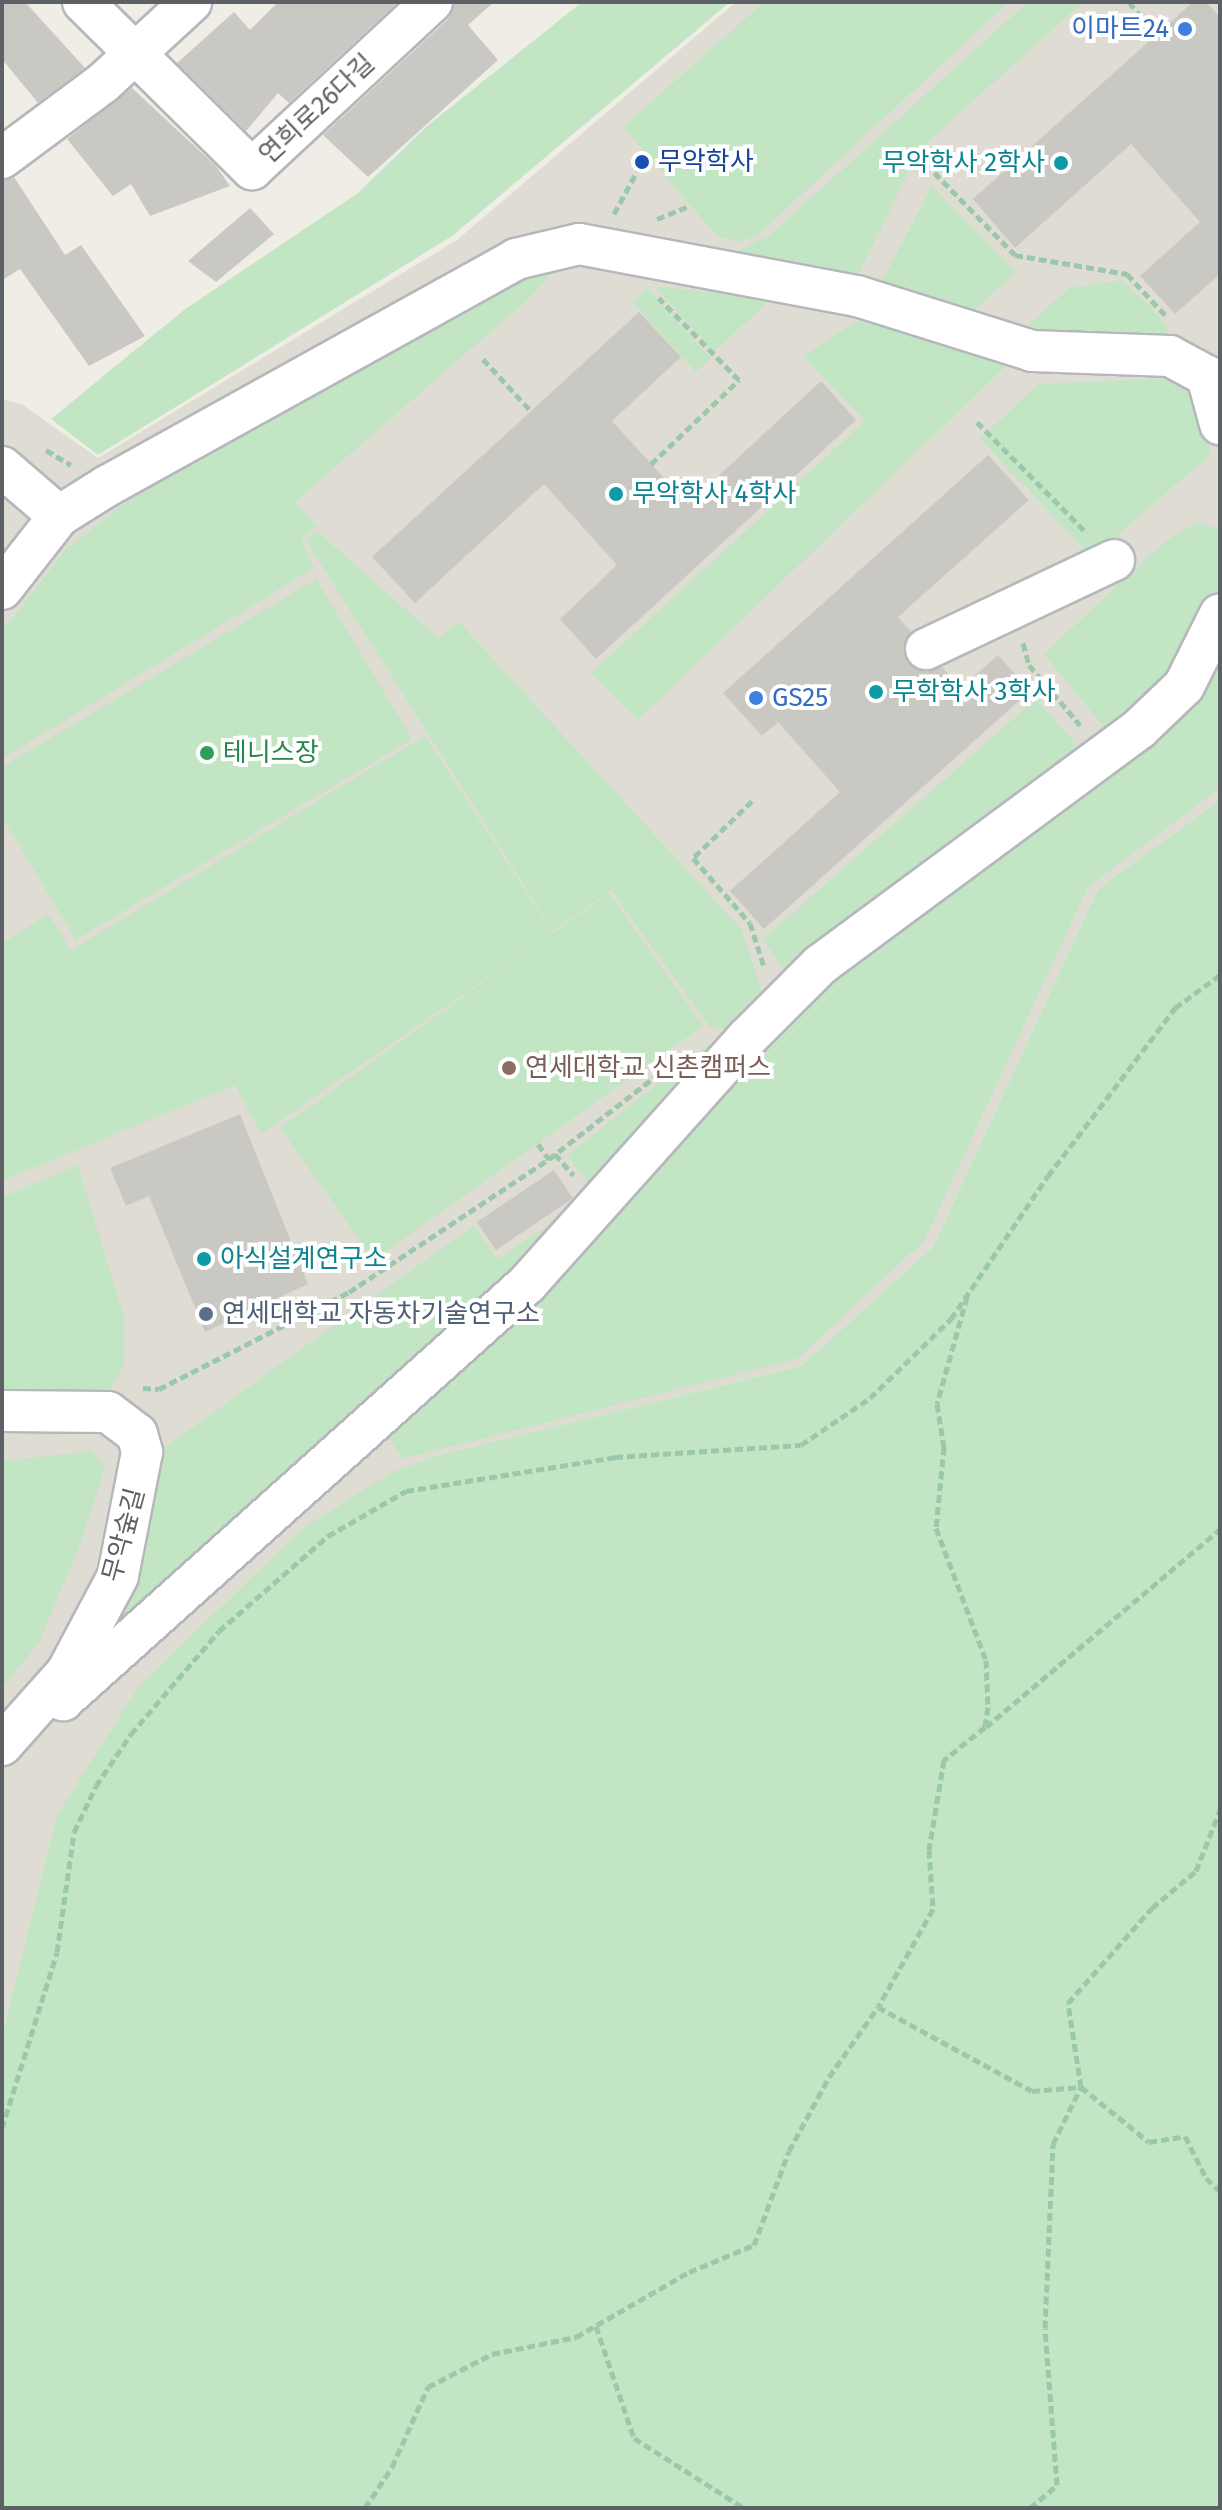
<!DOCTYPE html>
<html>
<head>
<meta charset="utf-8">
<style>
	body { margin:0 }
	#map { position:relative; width:1222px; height:2510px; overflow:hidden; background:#efede5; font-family:"Fira Sans","Noto Sans KR",sans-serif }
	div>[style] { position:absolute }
	.education>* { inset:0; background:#dfddd3 }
	.green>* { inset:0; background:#c2e6c4; transform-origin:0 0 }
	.building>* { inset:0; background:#cac8c2; transform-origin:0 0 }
	.path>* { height:5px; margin-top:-2.5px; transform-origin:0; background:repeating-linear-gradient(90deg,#9bc7aa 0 8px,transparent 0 12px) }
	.roads { filter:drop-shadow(2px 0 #b6b7bc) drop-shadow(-2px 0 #b6b7bc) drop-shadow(0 2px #b6b7bc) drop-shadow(0 -2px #b6b7bc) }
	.minor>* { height:40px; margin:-20px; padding:0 20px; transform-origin:20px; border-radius:20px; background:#fff }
	.dots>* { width:22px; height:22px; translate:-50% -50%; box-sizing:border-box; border:4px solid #fff; border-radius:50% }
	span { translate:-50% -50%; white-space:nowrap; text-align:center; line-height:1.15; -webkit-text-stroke:8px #fff; paint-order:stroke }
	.shop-label { font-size:26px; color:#366cbe }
	.right { translate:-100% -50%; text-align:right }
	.left { translate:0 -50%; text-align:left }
	.street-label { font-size:26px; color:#5d6065 }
	.transit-label { font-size:26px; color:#164399 }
	.culture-label { font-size:26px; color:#0d838f }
	.leisure-label { font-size:26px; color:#27864d }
	.education-label { font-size:26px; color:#785e54 }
	.service-label { font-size:26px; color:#4e5e75 }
	.frame { position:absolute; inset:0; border:4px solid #5d6065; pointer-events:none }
</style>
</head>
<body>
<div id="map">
	<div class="education">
		<i style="clip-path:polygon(736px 2px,1220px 2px,1220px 800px,1098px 889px,933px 1247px,801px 1366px,436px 1456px,394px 1471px,56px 1817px,2px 2037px,2px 399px,23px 405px,98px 458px,457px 240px)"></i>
	</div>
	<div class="green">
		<i style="clip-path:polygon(582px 2px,730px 2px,452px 236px,98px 455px,51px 419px,184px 310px,358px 193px,426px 127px)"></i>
		<i style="clip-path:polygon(764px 2px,1009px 2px,759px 234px,740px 242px,717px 236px,623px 127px)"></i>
		<i style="clip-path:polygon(1028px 2px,1083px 2px,920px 149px,857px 277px,737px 251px,771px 234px)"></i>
		<i style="clip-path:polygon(932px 186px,1016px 272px,969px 315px,882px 281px)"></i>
		<i style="clip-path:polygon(546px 264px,553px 271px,534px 294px,295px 502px,317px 526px,301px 539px,314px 568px,2px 759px,2px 631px,67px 548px,133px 497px,519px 274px)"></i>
		<i style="clip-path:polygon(1122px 280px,1160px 317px,1170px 335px,1041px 335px,1029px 324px,1069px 288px)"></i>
		<i style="clip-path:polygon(654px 286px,771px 299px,714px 352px)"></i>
		<i style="left:647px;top:288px;width:95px;height:20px;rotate:48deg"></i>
		<i style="clip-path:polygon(857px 321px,993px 352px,1005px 367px,638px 720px,591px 673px,865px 421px,803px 356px)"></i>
		<i style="clip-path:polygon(1176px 378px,1192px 393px,1205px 421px,1211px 454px,1092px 557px,980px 439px,1038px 384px)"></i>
		<i style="clip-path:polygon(1196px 523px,1220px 529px,1220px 589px,1188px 665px,1109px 733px,1044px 654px,1163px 543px)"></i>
		<i style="clip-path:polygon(317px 531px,438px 638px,459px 622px,742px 930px,766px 1004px,743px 1030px,710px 1027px,611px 890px,553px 931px,305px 539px)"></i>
		<i style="clip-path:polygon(316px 579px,412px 739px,76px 940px,2px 817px,2px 767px)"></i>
		<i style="clip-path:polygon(1220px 632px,1220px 788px,1088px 887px,925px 1240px,797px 1359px,402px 1459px,382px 1425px,825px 973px,1097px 773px)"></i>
		<i style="clip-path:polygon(1036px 699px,1079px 748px,804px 952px,786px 972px,763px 939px)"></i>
		<i style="clip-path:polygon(425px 736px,553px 933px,609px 893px,703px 1026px,374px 1260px,280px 1128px,545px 938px,261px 1134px,235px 1085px,2px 1181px,2px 944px,48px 914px,71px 950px)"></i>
		<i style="clip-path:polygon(1220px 800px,1220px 2508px,2px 2508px,2px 2037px,56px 1817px,139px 1686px,303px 1528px,394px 1471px,436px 1456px,801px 1366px,933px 1247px,1098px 889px)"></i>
		<i style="clip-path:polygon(736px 1042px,597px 1196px,567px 1155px,710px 1043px)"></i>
		<i style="clip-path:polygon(78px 1165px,124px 1318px,124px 1364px,108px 1393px,2px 1397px,2px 1197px)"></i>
		<i style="clip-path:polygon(585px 1201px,590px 1203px,113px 1639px,100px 1632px,158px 1452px,473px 1226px,498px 1259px)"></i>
		<i style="clip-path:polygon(91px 1451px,105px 1467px,81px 1542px,39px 1643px,2px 1688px,2px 1461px)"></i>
	</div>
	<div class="building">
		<i style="clip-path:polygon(2px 2px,25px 2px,85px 68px,38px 103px,2px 59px)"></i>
		<i style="clip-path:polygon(278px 2px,398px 2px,289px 103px,278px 93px,246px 131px,177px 63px,234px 12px,250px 30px)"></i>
		<i style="clip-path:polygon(454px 2px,494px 2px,468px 25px,498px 60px,368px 177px,323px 135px,448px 19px)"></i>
		<i style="clip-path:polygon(1193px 2px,1206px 2px,1220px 17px,1220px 274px,1175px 314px,1140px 276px,1200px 222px,1131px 144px,1015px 248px,973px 199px)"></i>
		<i style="clip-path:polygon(132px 88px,216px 166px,230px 186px,150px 216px,131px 184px,113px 196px,67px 139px)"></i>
		<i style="clip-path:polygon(14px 177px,65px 255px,81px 245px,145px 336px,89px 366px,20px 269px,2px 280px,2px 181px)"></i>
		<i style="clip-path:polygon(250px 208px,274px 234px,216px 282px,188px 261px)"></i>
		<i style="clip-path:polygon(639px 312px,681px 357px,612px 421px,688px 504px,821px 381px,856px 420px,596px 659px,560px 619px,617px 565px,544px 484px,415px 603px,372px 557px)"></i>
		<i style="clip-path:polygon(988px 455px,1029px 500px,898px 617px,911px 632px,903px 648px,914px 668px,925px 672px,942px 667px,961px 688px,998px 655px,1030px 691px,764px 929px,730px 891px,840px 792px,778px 722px,762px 736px,723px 693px)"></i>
		<i style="clip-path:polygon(240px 1114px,308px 1284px,205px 1332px,149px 1196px,126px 1206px,110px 1168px)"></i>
		<i style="left:554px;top:1170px;width:34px;height:93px;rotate:56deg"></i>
	</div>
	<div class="path">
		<i style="left:1129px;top:2px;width:43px;rotate:49.7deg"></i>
		<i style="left:926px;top:164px;width:127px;rotate:45.6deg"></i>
		<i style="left:1015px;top:255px;width:114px;rotate:9.6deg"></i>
		<i style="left:1127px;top:274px;width:57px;rotate:47.1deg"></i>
		<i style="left:614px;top:214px;width:59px;rotate:-61.7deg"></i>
		<i style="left:657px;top:219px;width:32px;rotate:-22deg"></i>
		<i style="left:483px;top:359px;width:71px;rotate:47.3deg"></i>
		<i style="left:977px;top:422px;width:155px;rotate:45.3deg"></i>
		<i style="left:46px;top:450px;width:29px;rotate:31deg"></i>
		<i style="left:651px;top:464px;width:122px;rotate:-43.7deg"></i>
		<i style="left:739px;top:380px;width:115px;rotate:-134.3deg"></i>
		<i style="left:1023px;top:643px;width:23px;rotate:75deg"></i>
		<i style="left:1029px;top:665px;width:79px;rotate:49.6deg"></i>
		<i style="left:752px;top:801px;width:82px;rotate:136deg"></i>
		<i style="left:693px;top:858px;width:86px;rotate:48.8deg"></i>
		<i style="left:750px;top:923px;width:46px;rotate:72.3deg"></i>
		<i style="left:538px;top:1144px;width:19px;rotate:54deg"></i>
		<i style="left:555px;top:1154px;width:28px;rotate:49deg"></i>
		<i style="left:967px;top:1297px;width:111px;rotate:105.7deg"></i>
		<i style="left:937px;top:1404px;width:44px;rotate:80.8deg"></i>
		<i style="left:944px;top:1447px;width:81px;rotate:95.6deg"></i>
		<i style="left:936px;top:1528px;width:141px;rotate:69.3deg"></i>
		<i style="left:986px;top:1660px;width:47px;rotate:87.6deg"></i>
		<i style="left:988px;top:1707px;width:20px;rotate:99deg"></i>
		<i style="left:985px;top:1727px;width:53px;rotate:141.2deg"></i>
		<i style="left:944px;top:1760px;width:91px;rotate:99.5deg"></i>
		<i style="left:929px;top:1850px;width:59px;rotate:86.1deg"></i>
		<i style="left:933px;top:1909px;width:112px;rotate:119.3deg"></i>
		<i style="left:878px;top:2007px;width:175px;rotate:28.6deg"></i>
		<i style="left:1032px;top:2091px;width:49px;rotate:-4.7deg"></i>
		<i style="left:1081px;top:2087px;width:87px;rotate:39deg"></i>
		<i style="left:1149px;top:2142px;width:36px;rotate:-9deg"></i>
		<i style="left:1185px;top:2136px;width:47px;rotate:63.4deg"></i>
		<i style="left:1206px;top:2178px;width:19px;rotate:43deg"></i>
		<i style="left:143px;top:1388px;width:16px;rotate:4deg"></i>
		<i style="left:159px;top:1389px;width:213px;rotate:-27deg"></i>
		<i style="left:349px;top:1292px;width:240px;rotate:-33.6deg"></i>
		<i style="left:549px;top:1159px;width:140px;rotate:-37.8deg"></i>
		<i style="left:986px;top:1727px;width:307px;rotate:-40.2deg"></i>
		<i style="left:2px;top:2128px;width:184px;rotate:-72.6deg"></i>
		<i style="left:57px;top:1952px;width:121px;rotate:-81.9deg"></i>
		<i style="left:74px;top:1832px;width:51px;rotate:-64.4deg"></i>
		<i style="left:96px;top:1786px;width:63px;rotate:-56.1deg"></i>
		<i style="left:131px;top:1734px;width:135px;rotate:-49.5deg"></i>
		<i style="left:219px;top:1631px;width:145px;rotate:-41.1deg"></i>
		<i style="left:328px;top:1536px;width:90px;rotate:-30deg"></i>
		<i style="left:406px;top:1491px;width:212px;rotate:-9.2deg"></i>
		<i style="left:615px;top:1457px;width:186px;rotate:-3.7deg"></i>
		<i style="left:801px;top:1445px;width:83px;rotate:-34.3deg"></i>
		<i style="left:870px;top:1398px;width:113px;rotate:-44.3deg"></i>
		<i style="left:951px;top:1319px;width:173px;rotate:-55.9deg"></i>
		<i style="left:1048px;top:1176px;width:211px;rotate:-52.9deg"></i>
		<i style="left:1175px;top:1008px;width:56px;rotate:-36.3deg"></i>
		<i style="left:596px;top:2326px;width:118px;rotate:71.3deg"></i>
		<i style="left:634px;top:2438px;width:130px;rotate:32.5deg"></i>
		<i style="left:365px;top:2508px;width:49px;rotate:-56.6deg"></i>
		<i style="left:392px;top:2467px;width:88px;rotate:-65.8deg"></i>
		<i style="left:428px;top:2387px;width:72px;rotate:-27.3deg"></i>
		<i style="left:492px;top:2354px;width:86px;rotate:-11.4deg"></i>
		<i style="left:576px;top:2337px;width:130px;rotate:-29.9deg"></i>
		<i style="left:689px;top:2272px;width:70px;rotate:-22.6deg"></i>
		<i style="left:754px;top:2245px;width:100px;rotate:-69.6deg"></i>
		<i style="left:789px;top:2151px;width:84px;rotate:-61.6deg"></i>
		<i style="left:829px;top:2077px;width:85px;rotate:-55deg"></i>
		<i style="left:1030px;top:2508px;width:35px;rotate:-40deg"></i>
		<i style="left:1057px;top:2485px;width:157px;rotate:-94.4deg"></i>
		<i style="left:1045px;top:2328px;width:184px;rotate:-87.5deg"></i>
		<i style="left:1053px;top:2144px;width:64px;rotate:-63.8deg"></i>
		<i style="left:1081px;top:2087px;width:85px;rotate:-98.8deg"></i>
		<i style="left:1068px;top:2003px;width:127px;rotate:-48.5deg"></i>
		<i style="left:1152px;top:1908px;width:57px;rotate:-40.1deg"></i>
		<i style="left:1196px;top:1871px;width:66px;rotate:-68.5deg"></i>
	</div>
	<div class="roads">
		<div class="minor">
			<i style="left:83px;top:2px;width:238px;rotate:44.7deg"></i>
			<i style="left:252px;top:169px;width:246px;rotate:-42.9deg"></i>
			<i style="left:2px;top:158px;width:126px;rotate:-36.6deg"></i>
			<i style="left:103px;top:83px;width:120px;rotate:-42.6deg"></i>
			<i style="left:2px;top:467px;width:75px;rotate:40.7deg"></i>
			<i style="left:2px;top:589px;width:93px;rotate:-52deg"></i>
			<i style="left:59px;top:516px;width:57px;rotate:-32deg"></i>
			<i style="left:107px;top:486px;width:468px;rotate:-29deg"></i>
			<i style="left:516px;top:259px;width:65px;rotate:-13.4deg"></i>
			<i style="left:579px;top:244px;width:283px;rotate:10.6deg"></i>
			<i style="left:857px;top:296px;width:183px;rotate:17.4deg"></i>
			<i style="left:1032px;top:351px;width:138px;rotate:2.1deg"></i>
			<i style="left:1170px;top:356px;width:42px;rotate:28.4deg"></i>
			<i style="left:1207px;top:376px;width:50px;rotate:74.8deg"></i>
			<i style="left:926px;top:649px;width:208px;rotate:-25.3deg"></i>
			<i style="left:2px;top:1411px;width:106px;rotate:0.5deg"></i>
			<i style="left:108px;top:1412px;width:36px;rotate:37deg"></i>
			<i style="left:137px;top:1434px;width:19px;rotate:74deg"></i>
			<i style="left:142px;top:1452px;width:126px;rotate:101deg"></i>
			<i style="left:118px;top:1576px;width:109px;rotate:118deg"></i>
			<i style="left:67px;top:1672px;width:98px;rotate:131.7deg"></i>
			<i style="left:52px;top:1689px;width:16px;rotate:45deg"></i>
			<i style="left:63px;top:1700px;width:623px;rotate:-41.88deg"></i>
			<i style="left:527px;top:1284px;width:331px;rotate:-48.2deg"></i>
			<i style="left:748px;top:1037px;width:102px;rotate:-45deg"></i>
			<i style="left:820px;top:965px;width:397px;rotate:-36.5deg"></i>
			<i style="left:1139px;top:729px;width:62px;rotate:-43.7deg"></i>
			<i style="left:1184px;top:686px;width:80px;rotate:-63.4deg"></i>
		</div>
	</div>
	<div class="dots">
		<i style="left:1185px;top:29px;background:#3f7fe0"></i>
		<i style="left:642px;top:162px;background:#1a4fb4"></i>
		<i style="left:1061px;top:163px;background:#0f9aa8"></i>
		<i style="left:616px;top:494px;background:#0f9aa8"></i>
		<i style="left:876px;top:692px;background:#0f9aa8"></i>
		<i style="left:756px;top:698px;background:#3f7fe0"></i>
		<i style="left:207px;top:753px;background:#2e9e5b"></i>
		<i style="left:509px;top:1068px;background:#8d6e63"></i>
		<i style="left:204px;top:1259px;background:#0f9aa8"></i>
		<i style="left:206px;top:1314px;background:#5c6f8a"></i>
	</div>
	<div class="shop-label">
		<span class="right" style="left:1169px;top:29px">이마트24</span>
		<span class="left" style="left:772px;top:698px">GS25</span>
	</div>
	<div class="street-label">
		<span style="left:317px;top:109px;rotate:-43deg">연희로26다길</span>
		<span style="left:124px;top:1535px;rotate:-75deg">무악숲길</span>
	</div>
	<div class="transit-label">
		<span class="left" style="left:658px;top:162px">무악학사</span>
	</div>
	<div class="culture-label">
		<span class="right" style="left:1045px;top:163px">무악학사 2학사</span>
		<span class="left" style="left:632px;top:494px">무악학사 4학사</span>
		<span class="left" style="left:892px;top:692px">무학학사 3학사</span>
		<span class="left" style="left:220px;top:1259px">아식설계연구소</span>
	</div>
	<div class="leisure-label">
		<span class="left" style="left:223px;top:753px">테니스장</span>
	</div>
	<div class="education-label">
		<span class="left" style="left:525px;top:1068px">연세대학교 신촌캠퍼스</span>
	</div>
	<div class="service-label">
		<span class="left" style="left:222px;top:1314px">연세대학교 자동차기술연구소</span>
	</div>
	<div class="frame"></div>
</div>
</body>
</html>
